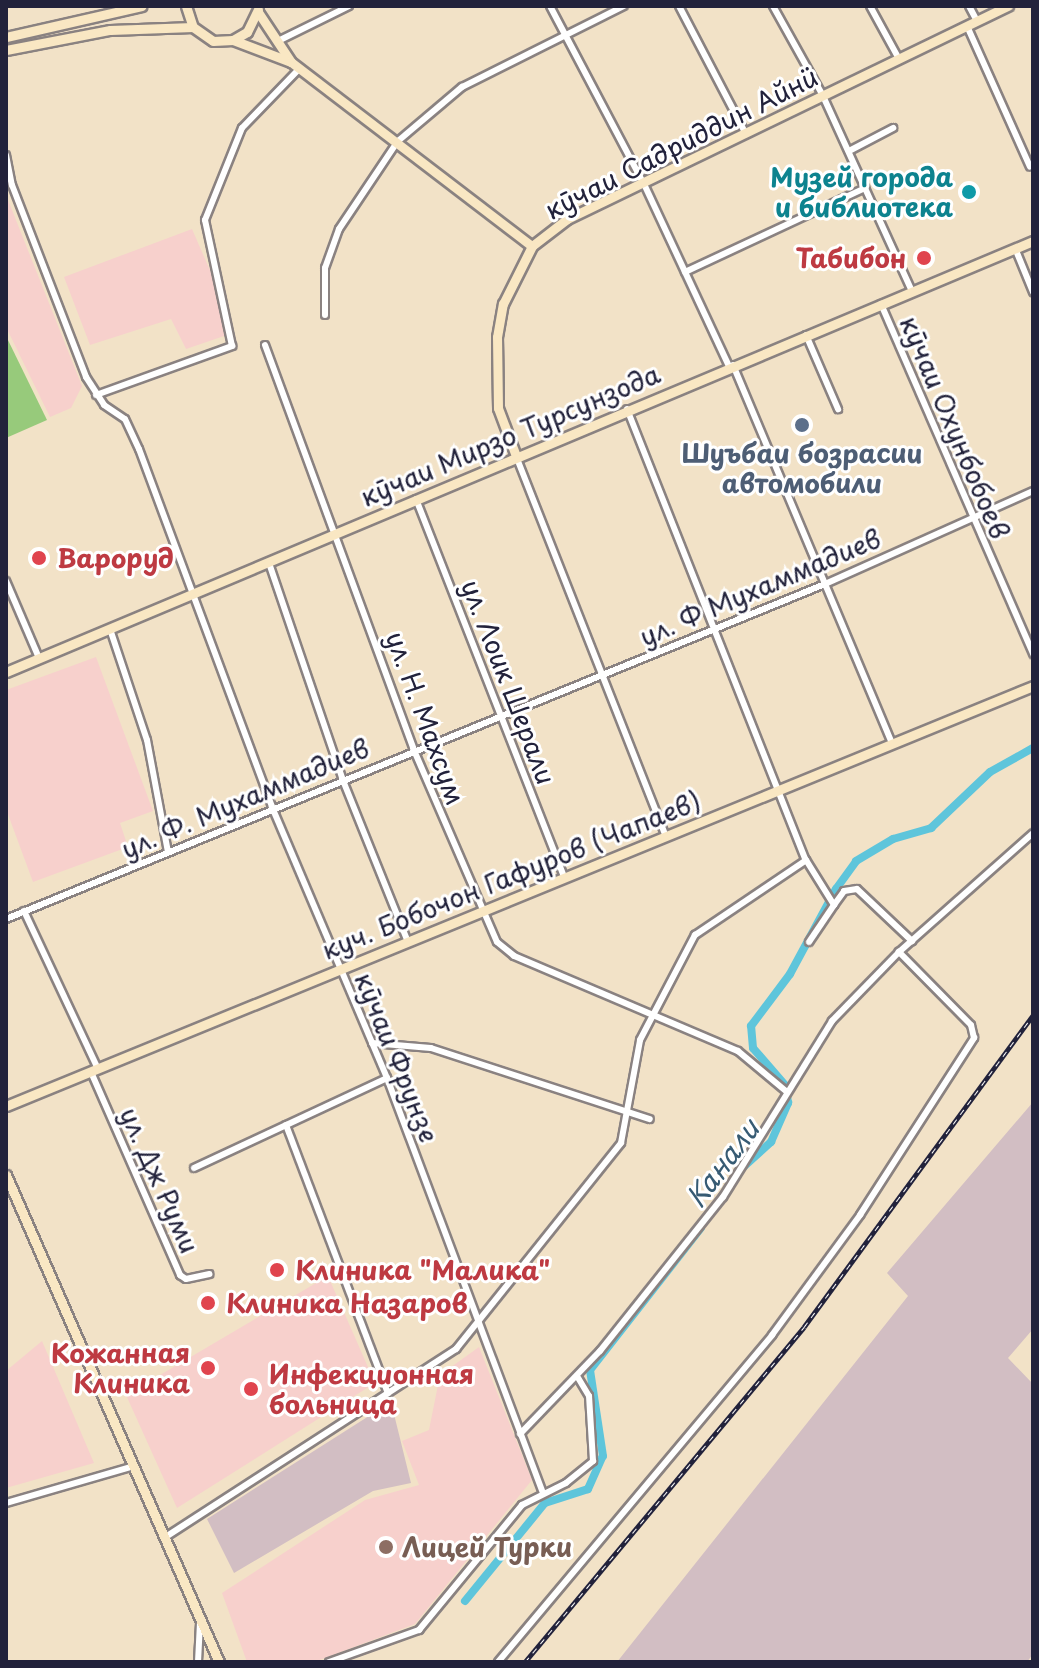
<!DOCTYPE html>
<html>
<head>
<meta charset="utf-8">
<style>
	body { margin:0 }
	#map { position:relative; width:1039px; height:1668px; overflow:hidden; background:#f2e2c7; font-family:"Playpen Sans",sans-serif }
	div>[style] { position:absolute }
	.built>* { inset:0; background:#f7d0cc }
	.industrial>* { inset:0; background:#d2bec3 }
	.green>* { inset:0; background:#97ca7b }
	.canal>* { height:8px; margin:-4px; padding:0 4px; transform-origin:4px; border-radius:4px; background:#5ec5db }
	.roads { filter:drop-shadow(2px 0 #8a8281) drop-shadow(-2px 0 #8a8281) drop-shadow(0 2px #8a8281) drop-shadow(0 -2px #8a8281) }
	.street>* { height:6px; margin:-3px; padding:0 3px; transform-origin:3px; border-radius:3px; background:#fff }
	.secondary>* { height:9px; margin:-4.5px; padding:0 4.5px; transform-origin:4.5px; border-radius:4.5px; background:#f9e7c3 }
	.rail>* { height:5px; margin-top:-2.5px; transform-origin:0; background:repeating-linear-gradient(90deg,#fff 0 6px,#22223b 0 12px); box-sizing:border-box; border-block:2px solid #22223b }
	.dots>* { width:22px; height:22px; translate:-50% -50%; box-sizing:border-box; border:4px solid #fff; border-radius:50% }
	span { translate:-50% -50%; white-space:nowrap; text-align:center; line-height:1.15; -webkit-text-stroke:6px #fff; paint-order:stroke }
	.street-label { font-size:26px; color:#22223b }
	.culture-label { font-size:26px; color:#0d838f; font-weight:700 }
	.right { translate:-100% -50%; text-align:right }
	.health-label { font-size:26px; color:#be3a42; font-weight:700 }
	.left { translate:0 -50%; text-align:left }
	.service-label { font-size:26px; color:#4e5e75; font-weight:700 }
	.education-label { font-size:26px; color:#785e54; font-weight:700 }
	.water-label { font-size:28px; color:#375b73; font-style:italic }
	.frame { position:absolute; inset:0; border:8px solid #22223b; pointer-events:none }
</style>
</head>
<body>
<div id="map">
	<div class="built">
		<i style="clip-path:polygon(6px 195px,82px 386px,71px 408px,50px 417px,6px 327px)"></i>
		<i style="clip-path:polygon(192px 229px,219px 291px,227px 335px,186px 349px,171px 319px,90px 345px,64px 277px)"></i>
		<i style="clip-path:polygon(96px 657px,153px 811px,120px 823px,128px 847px,33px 882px,6px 809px,6px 690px)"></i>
		<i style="clip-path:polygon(328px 1276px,375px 1383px,177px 1508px,126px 1395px)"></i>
		<i style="clip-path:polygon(42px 1341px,94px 1463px,6px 1488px,6px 1371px)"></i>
		<i style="clip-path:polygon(479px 1347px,532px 1480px,415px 1624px,317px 1661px,247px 1662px,222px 1593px,365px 1500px,419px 1485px,402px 1441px,429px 1430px,440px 1375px)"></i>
	</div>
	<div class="industrial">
		<i style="clip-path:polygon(1033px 1102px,1033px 1329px,1008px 1358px,1033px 1384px,1033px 1654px,1027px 1662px,617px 1662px,908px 1296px,887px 1273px)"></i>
		<i style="clip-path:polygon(391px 1402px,411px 1483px,373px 1491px,234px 1573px,207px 1519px)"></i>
	</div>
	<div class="green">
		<i style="clip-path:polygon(6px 336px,47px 420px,6px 438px)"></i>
	</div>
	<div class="canal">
		<i style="left:740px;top:1170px;width:42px;rotate:-42.1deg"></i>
		<i style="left:771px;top:1142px;width:43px;rotate:-66.4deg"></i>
		<i style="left:788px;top:1103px;width:17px;rotate:-97deg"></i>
		<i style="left:786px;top:1086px;width:50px;rotate:-131deg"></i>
		<i style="left:753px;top:1048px;width:22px;rotate:-95deg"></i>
		<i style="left:751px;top:1026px;width:65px;rotate:-53.1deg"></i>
		<i style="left:790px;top:974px;width:97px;rotate:-61.6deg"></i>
		<i style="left:836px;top:889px;width:34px;rotate:-54deg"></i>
		<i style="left:856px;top:861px;width:43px;rotate:-30.7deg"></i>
		<i style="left:893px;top:839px;width:40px;rotate:-16deg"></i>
		<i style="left:931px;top:828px;width:81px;rotate:-43.5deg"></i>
		<i style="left:990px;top:772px;width:49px;rotate:-29.2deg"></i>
		<i style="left:465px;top:1601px;width:127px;rotate:-50.8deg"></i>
		<i style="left:545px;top:1503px;width:45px;rotate:-18deg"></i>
		<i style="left:588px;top:1489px;width:36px;rotate:-66deg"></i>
		<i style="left:603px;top:1456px;width:87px;rotate:-98.6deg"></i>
		<i style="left:590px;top:1370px;width:180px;rotate:-52deg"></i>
	</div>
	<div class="roads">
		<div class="street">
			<i style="left:550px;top:6px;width:201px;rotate:62.2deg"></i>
			<i style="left:644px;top:184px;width:201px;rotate:65deg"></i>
			<i style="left:679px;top:6px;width:144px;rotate:62.4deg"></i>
			<i style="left:773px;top:6px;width:103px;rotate:60.9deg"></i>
			<i style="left:823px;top:96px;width:214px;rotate:65.5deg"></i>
			<i style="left:870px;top:6px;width:60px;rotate:61.3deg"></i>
			<i style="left:969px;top:6px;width:17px;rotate:62deg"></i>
			<i style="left:967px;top:26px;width:154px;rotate:65.9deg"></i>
			<i style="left:278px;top:41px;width:79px;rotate:-26.2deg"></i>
			<i style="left:849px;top:151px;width:50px;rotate:-27.6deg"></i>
			<i style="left:6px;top:155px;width:31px;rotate:79deg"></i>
			<i style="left:12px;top:185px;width:206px;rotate:68.9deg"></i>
			<i style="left:86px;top:377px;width:33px;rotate:57deg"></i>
			<i style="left:104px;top:405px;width:25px;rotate:34deg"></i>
			<i style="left:125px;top:419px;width:33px;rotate:65deg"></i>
			<i style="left:139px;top:449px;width:382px;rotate:69.6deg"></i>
			<i style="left:272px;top:807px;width:294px;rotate:67deg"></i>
			<i style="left:387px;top:1078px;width:443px;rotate:69.4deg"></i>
			<i style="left:1015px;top:248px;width:48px;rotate:67.8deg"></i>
			<i style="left:685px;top:272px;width:199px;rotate:-25deg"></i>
			<i style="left:881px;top:304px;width:382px;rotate:66.5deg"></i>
			<i style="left:325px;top:315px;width:47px;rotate:-90deg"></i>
			<i style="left:325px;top:268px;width:41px;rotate:-70.3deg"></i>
			<i style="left:339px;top:229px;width:106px;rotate:-56.2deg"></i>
			<i style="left:398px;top:141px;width:84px;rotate:-40.2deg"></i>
			<i style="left:462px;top:87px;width:181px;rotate:-26.6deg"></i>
			<i style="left:806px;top:335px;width:81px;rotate:66.6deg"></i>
			<i style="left:265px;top:345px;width:429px;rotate:69.8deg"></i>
			<i style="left:413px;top:748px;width:211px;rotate:66.6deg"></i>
			<i style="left:497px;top:942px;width:22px;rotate:39deg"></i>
			<i style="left:514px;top:956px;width:243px;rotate:23deg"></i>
			<i style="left:738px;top:1051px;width:64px;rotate:39.9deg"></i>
			<i style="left:733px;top:365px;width:412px;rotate:67.2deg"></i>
			<i style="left:96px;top:395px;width:145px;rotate:-19.8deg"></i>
			<i style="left:232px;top:346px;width:129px;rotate:-102.1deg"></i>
			<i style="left:205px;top:220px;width:99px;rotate:-68.1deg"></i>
			<i style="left:242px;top:128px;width:83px;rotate:-46deg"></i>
			<i style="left:627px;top:409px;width:485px;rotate:68.4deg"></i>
			<i style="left:806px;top:860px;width:53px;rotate:58.1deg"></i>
			<i style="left:834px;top:905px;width:17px;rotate:-54deg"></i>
			<i style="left:844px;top:891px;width:13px;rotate:-9deg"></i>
			<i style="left:857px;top:889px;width:76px;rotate:43.4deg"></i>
			<i style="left:516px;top:456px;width:407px;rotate:68.5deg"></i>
			<i style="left:416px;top:499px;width:408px;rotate:68.6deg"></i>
			<i style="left:269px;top:563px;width:227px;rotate:71.2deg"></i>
			<i style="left:342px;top:778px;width:177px;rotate:68.1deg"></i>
			<i style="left:6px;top:581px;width:84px;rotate:66.8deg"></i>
			<i style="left:110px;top:629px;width:117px;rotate:71.6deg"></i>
			<i style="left:147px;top:740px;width:114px;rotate:79.4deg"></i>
			<i style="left:24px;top:911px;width:174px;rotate:64.9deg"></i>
			<i style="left:6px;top:919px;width:885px;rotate:-22.25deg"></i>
			<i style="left:825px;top:584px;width:228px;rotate:-24.1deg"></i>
			<i style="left:809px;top:942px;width:45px;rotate:-56deg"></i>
			<i style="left:372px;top:1043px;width:59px;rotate:4.8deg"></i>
			<i style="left:431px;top:1048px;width:230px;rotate:18deg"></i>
			<i style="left:91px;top:1072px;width:222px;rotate:66.3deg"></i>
			<i style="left:180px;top:1275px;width:7px;rotate:34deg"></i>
			<i style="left:186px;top:1279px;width:24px;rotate:-12deg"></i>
			<i style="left:286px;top:1125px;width:287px;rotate:69.2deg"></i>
			<i style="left:194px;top:1168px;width:213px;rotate:-25deg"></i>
			<i style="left:520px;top:1434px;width:115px;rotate:-46.1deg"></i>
			<i style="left:600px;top:1351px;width:197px;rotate:-51.4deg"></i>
			<i style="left:723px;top:1197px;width:207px;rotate:-58.2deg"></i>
			<i style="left:832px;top:1021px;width:96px;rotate:-45.8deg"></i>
			<i style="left:899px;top:952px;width:179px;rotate:-41.6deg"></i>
			<i style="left:6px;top:1503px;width:130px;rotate:-16.1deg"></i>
			<i style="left:164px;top:1538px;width:348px;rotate:-32.9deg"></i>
			<i style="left:456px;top:1349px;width:264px;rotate:-51.3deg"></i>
			<i style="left:621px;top:1143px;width:105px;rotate:-79.5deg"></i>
			<i style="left:640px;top:1040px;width:119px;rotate:-62.4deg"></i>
			<i style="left:695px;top:935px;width:134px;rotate:-34deg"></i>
			<i style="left:198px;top:1662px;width:40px;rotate:-87.1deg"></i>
			<i style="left:329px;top:1662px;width:96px;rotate:-19.6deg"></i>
			<i style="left:419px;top:1630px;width:162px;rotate:-50.5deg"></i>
			<i style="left:522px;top:1505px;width:49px;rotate:-26.6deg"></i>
			<i style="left:566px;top:1483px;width:35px;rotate:-39deg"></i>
			<i style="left:593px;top:1461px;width:65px;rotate:-93.5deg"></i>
			<i style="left:589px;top:1396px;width:23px;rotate:-121deg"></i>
			<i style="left:498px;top:1662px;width:427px;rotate:-50deg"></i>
			<i style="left:772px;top:1335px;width:149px;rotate:-53.7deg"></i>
			<i style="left:860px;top:1215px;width:211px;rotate:-57.2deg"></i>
			<i style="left:974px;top:1038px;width:13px;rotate:-103deg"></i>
			<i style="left:971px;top:1025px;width:103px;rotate:-134.6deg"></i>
		</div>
		<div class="secondary">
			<i style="left:186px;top:6px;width:22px;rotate:72deg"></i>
			<i style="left:193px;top:27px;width:24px;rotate:35deg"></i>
			<i style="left:213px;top:41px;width:20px;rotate:-3deg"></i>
			<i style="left:233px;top:40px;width:16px;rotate:-30deg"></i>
			<i style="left:247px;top:32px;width:25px;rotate:-64deg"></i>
			<i style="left:6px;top:37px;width:139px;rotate:-12.8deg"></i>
			<i style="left:233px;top:40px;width:62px;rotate:20.8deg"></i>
			<i style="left:291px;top:62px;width:60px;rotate:-123.4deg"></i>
			<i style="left:6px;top:50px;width:106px;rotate:-10.9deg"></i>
			<i style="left:110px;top:30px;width:83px;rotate:-2.1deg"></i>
			<i style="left:291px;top:62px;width:303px;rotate:37.4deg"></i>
			<i style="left:516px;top:456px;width:51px;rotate:-110.6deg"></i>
			<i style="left:498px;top:408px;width:71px;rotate:-90.8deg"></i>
			<i style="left:497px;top:337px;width:34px;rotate:-80deg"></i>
			<i style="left:503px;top:304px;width:65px;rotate:-63.4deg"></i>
			<i style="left:532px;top:246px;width:44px;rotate:-37.6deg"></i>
			<i style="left:567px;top:219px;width:490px;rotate:-25.8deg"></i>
			<i style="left:6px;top:672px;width:1114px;rotate:-22.77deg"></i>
			<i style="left:6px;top:1106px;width:1110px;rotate:-22.24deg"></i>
			<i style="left:6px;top:1175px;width:532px;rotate:66.38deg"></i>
		</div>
	</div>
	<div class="rail">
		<i style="left:525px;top:1662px;width:436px;rotate:-50.2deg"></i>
		<i style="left:804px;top:1327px;width:387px;rotate:-53.7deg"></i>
	</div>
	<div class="dots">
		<i style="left:969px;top:192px;background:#0f9aa8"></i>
		<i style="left:924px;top:258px;background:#e0444e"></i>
		<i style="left:802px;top:425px;background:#5c6f8a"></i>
		<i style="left:39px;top:558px;background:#e0444e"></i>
		<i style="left:277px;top:1270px;background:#e0444e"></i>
		<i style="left:208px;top:1303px;background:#e0444e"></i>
		<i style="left:208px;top:1368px;background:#e0444e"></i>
		<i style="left:251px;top:1389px;background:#e0444e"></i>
		<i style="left:386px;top:1547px;background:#8d6e63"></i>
	</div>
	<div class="street-label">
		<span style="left:681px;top:143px;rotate:-27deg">кӯчаи Садриддин Айнӣ</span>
		<span style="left:955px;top:427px;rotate:67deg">кӯчаи Охунбобоев</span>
		<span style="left:510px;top:435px;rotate:-23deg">кӯчаи Мирзо Турсунзода</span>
		<span style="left:760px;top:587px;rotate:-23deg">ул. Ф Мухаммадиев</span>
		<span style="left:509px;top:682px;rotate:69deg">ул. Лоик Шерали</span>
		<span style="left:426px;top:718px;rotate:70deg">ул. Н. Махсум</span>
		<span style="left:245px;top:798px;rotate:-23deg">ул. Ф. Мухаммадиев</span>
		<span style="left:511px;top:875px;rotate:-22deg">куч. Бобочон Гафуров (Чапаев)</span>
		<span style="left:397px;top:1057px;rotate:68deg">кӯчаи Фрунзе</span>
		<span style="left:160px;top:1180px;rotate:66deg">ул. Дж Руми</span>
	</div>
	<div class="culture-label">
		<span class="right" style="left:953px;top:192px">Музей города<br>и библиотека</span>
	</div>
	<div class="health-label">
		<span class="right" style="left:906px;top:258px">Табибон</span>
		<span class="left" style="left:57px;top:558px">Вароруд</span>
		<span class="left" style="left:295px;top:1270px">Клиника "Малика"</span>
		<span class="left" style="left:226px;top:1303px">Клиника Назаров</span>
		<span class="right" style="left:190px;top:1368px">Кожанная<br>Клиника</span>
		<span class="left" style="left:269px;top:1389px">Инфекционная<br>больница</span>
	</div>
	<div class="service-label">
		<span style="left:802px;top:468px">Шуъбаи бозрасии<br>автомобили</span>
	</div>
	<div class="education-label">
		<span class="left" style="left:402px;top:1547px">Лицей Турки</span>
	</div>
	<div class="water-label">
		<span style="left:722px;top:1163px;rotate:-53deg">Канали</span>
	</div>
	<div class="frame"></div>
</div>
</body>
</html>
